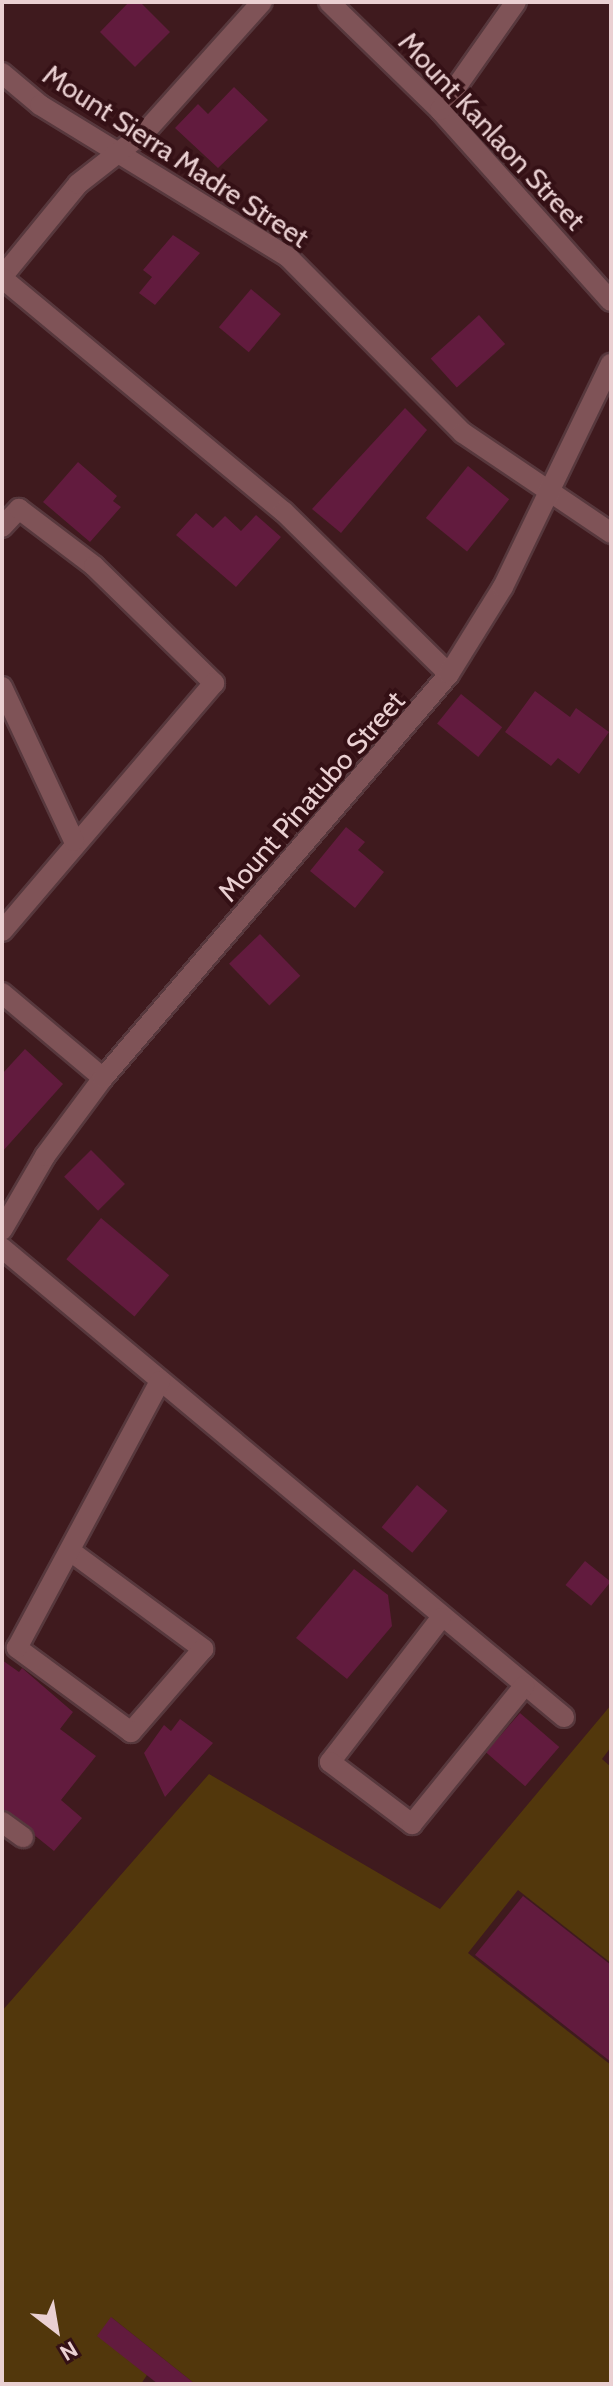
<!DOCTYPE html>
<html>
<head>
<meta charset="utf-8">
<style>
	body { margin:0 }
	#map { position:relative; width:613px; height:2386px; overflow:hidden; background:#3f1a1e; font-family:Cabin,sans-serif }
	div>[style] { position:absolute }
	.green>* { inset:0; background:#52370c }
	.building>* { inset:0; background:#621b3e; transform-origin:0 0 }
	.roads { filter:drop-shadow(2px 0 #57383d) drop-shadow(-2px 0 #57383d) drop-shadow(0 2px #57383d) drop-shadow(0 -2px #57383d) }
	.minor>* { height:20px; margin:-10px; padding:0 10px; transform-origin:10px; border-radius:10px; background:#7f5357 }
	span { translate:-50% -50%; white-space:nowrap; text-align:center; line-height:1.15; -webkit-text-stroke:8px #341015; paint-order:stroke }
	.street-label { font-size:28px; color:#ead0d2 }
	.frame { position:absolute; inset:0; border:4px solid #ead0d2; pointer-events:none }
	.north { position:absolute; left:16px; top:2290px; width:80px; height:80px; -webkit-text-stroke:6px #341015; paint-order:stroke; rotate:149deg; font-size:22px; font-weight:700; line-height:32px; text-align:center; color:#ead0d2 }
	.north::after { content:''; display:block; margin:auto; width:28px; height:36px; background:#ead0d2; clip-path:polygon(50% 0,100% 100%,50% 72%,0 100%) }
</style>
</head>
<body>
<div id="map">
	<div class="green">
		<i style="clip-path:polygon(611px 1705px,611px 1747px,602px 1759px,611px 1767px,611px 1963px,518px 1890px,468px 1953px,611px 2065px,611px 2384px,195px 2384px,111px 2317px,147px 2375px,141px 2384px,2px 2384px,2px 2011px,209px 1774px,440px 1909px)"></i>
	</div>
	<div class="building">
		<i style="clip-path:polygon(129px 2px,140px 2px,170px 32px,135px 67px,100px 32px)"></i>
		<i style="clip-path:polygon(234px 87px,268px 120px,218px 168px,175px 128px,198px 104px,208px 114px)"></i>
		<i style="clip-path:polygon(173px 235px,200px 253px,155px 305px,139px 293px,152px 277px,143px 270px)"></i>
		<i style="left:251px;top:289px;width:39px;height:50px;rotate:40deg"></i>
		<i style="left:479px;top:315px;width:39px;height:65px;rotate:48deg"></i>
		<i style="clip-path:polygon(405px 408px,427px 430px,341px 533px,312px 509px)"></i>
		<i style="clip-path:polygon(78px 462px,117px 496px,113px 501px,121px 507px,90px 542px,43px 502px)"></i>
		<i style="left:468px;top:466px;width:53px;height:67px;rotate:39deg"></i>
		<i style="clip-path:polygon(196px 513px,213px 528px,225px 516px,241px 531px,256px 515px,281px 537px,236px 587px,176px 535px)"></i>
		<i style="clip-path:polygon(535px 691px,570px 717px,576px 708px,609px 732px,579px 774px,558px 758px,551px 766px,505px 732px)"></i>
		<i style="left:461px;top:694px;width:53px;height:38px;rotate:39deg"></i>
		<i style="clip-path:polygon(346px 827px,365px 842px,358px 850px,384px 872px,355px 908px,310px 871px)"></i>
		<i style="left:260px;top:934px;width:58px;height:43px;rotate:46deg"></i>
		<i style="clip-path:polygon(25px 1049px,63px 1084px,2px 1152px,2px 1074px)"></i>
		<i style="left:91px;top:1150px;width:48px;height:38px;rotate:45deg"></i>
		<i style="left:101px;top:1218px;width:89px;height:54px;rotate:40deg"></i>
		<i style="left:417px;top:1485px;width:40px;height:55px;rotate:40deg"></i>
		<i style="left:585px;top:1561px;width:33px;height:31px;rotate:39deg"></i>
		<i style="clip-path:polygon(354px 1569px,388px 1595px,392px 1626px,347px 1679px,296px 1638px)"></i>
		<i style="clip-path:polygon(2px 1660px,19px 1672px,22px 1668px,73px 1712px,60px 1729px,96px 1756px,61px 1800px,82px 1818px,54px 1851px,2px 1809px)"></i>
		<i style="left:520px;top:1713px;width:52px;height:52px;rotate:41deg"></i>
		<i style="clip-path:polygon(180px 1719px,213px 1743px,165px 1797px,144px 1753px,164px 1725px,171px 1731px)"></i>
		<i style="clip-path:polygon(523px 1896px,611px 1965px,611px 2062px,475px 1955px)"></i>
		<i style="clip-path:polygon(111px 2317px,195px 2384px,158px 2384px,97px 2336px)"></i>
	</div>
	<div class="roads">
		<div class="minor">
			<i style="left:329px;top:2px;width:155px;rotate:44.2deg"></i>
			<i style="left:440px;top:110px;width:256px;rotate:48.2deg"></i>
			<i style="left:2px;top:73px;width:50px;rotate:40.1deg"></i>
			<i style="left:40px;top:105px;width:291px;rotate:31.5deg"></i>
			<i style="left:288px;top:257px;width:248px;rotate:45.2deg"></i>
			<i style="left:463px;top:433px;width:179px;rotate:34deg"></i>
			<i style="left:440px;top:110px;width:132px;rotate:-54.9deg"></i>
			<i style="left:2px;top:277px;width:120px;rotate:-50.7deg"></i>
			<i style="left:78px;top:184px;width:88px;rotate:-38deg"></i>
			<i style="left:147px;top:130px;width:172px;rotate:-48.1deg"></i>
			<i style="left:2px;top:278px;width:366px;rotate:39.7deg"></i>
			<i style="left:284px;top:512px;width:231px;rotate:44.5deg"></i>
			<i style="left:2px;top:527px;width:25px;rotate:-47deg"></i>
			<i style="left:19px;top:509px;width:94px;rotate:37.2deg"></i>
			<i style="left:94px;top:566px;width:168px;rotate:44.3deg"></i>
			<i style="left:214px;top:683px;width:326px;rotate:130.5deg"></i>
			<i style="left:2px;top:687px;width:170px;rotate:64.9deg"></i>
			<i style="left:2px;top:993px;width:132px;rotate:40.1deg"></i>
			<i style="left:2px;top:1230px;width:86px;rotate:-59.8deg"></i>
			<i style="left:45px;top:1156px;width:97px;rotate:-53.4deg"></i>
			<i style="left:103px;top:1078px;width:532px;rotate:-49.42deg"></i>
			<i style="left:449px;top:674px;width:102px;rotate:-58.2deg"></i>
			<i style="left:503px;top:587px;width:248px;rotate:-64.2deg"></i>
			<i style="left:2px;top:1248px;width:732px;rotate:39.85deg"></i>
			<i style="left:73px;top:1553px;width:162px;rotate:36.4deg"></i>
			<i style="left:203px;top:1649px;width:110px;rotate:130.9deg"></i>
			<i style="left:131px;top:1732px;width:142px;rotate:-143.6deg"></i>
			<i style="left:17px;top:1648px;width:303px;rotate:-61.8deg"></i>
			<i style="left:441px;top:1618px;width:182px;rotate:127.6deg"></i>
			<i style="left:330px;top:1762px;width:103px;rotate:37.1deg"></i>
			<i style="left:412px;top:1824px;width:178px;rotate:-50.9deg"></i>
			<i style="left:2px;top:1822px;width:26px;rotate:36deg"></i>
		</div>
	</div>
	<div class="street-label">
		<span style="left:492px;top:131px;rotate:47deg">Mount Kanlaon Street</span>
		<span style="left:176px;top:156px;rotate:33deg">Mount Sierra Madre Street</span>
		<span style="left:311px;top:796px;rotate:-49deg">Mount Pinatubo Street</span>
	</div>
	<div class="frame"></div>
	<div class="north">N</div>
</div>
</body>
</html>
